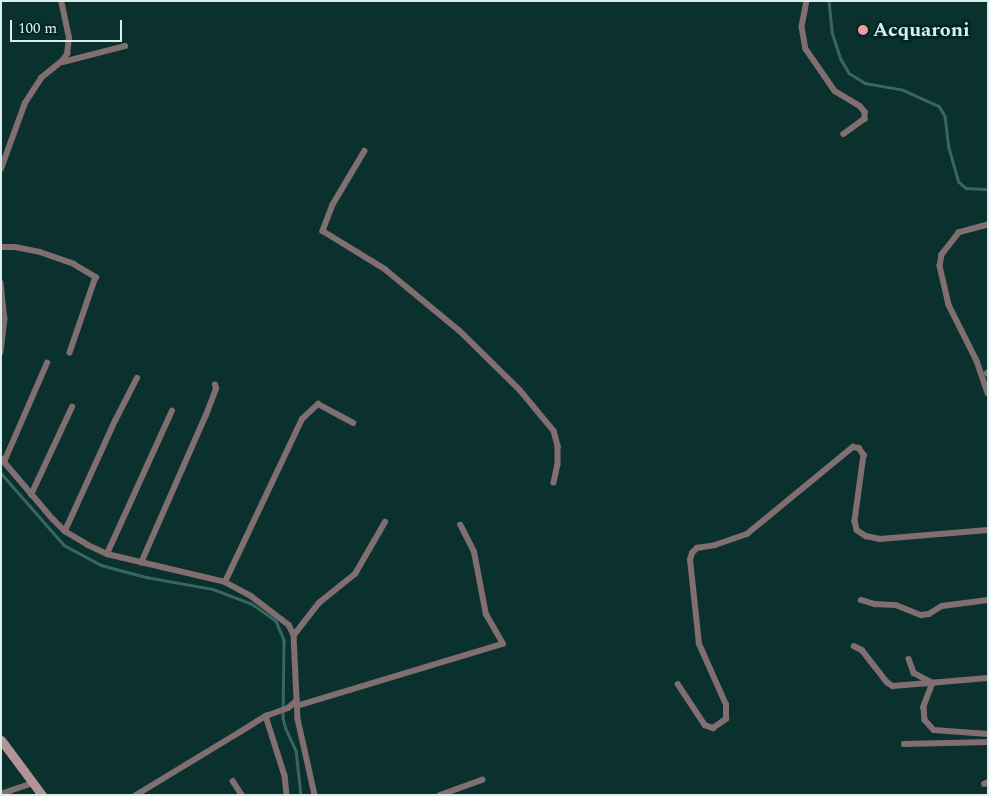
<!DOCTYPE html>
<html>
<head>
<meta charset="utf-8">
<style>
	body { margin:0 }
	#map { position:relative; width:989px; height:796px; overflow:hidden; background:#0b312e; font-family:Spectral,serif }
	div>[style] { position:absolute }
	.stream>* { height:2.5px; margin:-1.25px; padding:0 1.25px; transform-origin:1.25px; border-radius:1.25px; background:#386762 }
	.street>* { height:5.5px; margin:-2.75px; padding:0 2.75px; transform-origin:2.75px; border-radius:2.75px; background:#816e6f }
	.secondary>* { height:9px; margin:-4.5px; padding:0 4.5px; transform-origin:4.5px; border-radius:4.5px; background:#b29497 }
	.dots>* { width:14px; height:14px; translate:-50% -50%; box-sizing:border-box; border:2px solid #012724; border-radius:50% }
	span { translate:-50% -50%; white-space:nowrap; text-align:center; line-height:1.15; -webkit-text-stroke:5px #012724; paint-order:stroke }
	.poi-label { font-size:20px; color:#daeeeb; font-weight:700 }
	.left { translate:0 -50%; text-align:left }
	.frame { position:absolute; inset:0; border:2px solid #daeeeb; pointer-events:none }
	.scale { position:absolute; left:10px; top:20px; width:112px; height:22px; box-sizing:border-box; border:2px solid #daeeeb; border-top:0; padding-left:6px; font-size:15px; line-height:18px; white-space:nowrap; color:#daeeeb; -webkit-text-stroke:4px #012724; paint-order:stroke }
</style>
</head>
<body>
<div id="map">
	<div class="stream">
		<i style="left:829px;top:1px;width:31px;rotate:84deg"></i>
		<i style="left:832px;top:32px;width:28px;rotate:72deg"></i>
		<i style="left:841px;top:59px;width:16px;rotate:60deg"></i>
		<i style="left:849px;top:73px;width:19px;rotate:32deg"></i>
		<i style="left:865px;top:83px;width:39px;rotate:10deg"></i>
		<i style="left:903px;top:90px;width:39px;rotate:24deg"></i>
		<i style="left:939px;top:106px;width:12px;rotate:59deg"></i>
		<i style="left:945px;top:116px;width:32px;rotate:83deg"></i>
		<i style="left:949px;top:148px;width:35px;rotate:74deg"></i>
		<i style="left:959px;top:182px;width:9px;rotate:41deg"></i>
		<i style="left:966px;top:188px;width:22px;rotate:3deg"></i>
		<i style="left:1px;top:473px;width:96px;rotate:48.8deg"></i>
		<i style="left:64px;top:545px;width:42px;rotate:28.4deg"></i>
		<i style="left:101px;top:565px;width:47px;rotate:14.9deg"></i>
		<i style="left:146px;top:577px;width:68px;rotate:10.2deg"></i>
		<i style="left:213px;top:589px;width:42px;rotate:21deg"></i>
		<i style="left:252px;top:604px;width:29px;rotate:35deg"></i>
		<i style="left:276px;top:621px;width:21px;rotate:67deg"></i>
		<i style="left:284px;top:640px;width:78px;rotate:90.7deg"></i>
		<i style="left:283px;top:718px;width:11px;rotate:75deg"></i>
		<i style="left:286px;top:729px;width:23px;rotate:65deg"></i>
		<i style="left:296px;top:750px;width:45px;rotate:83.7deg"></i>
	</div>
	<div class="street">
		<i style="left:807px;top:1px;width:26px;rotate:101deg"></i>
		<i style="left:802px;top:27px;width:22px;rotate:80deg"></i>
		<i style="left:806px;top:49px;width:51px;rotate:55.4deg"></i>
		<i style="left:835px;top:91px;width:29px;rotate:31deg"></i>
		<i style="left:860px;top:106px;width:8px;rotate:50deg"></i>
		<i style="left:865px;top:112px;width:7px;rotate:90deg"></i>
		<i style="left:865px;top:119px;width:26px;rotate:144deg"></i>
		<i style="left:63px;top:62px;width:64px;rotate:-14.5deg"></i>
		<i style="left:365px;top:151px;width:63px;rotate:120.7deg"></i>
		<i style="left:333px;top:205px;width:28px;rotate:111deg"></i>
		<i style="left:323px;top:231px;width:73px;rotate:31.5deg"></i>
		<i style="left:385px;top:269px;width:97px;rotate:39.6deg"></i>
		<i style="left:460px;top:331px;width:84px;rotate:44.5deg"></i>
		<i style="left:520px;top:390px;width:53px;rotate:50.3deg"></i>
		<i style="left:554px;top:431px;width:16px;rotate:75deg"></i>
		<i style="left:558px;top:446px;width:18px;rotate:90deg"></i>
		<i style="left:558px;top:464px;width:19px;rotate:102deg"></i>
		<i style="left:1px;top:169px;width:70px;rotate:-70deg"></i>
		<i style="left:25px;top:103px;width:30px;rotate:-57deg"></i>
		<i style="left:41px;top:78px;width:27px;rotate:-39deg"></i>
		<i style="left:62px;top:61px;width:9px;rotate:-54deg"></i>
		<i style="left:67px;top:54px;width:16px;rotate:-83deg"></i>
		<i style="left:69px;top:38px;width:38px;rotate:-102deg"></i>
		<i style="left:988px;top:225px;width:30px;rotate:165deg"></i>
		<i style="left:959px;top:233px;width:28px;rotate:128deg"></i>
		<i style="left:942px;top:255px;width:11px;rotate:100deg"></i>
		<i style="left:940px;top:266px;width:40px;rotate:77deg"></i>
		<i style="left:949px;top:305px;width:63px;rotate:63.4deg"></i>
		<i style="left:977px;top:361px;width:34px;rotate:71deg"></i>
		<i style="left:1px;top:247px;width:14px"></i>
		<i style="left:15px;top:247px;width:25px;rotate:11deg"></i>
		<i style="left:40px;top:252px;width:36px;rotate:19deg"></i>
		<i style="left:74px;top:264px;width:26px;rotate:31deg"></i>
		<i style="left:96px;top:277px;width:80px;rotate:108.9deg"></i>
		<i style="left:1px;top:283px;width:36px;rotate:84deg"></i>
		<i style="left:5px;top:319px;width:34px;rotate:97deg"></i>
		<i style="left:987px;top:373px;width:1px;rotate:45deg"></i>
		<i style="left:1px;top:458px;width:80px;rotate:49.6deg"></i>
		<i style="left:53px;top:519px;width:17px;rotate:45deg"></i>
		<i style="left:65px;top:531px;width:27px;rotate:31deg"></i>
		<i style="left:88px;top:545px;width:21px;rotate:25deg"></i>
		<i style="left:107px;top:554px;width:121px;rotate:13.3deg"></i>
		<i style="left:225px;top:582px;width:30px;rotate:28deg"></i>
		<i style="left:251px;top:596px;width:48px;rotate:37.3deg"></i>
		<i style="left:289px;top:625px;width:11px;rotate:63deg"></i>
		<i style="left:294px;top:635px;width:84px;rotate:87.3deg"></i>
		<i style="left:298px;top:719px;width:78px;rotate:77.4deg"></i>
		<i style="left:4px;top:462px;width:108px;rotate:-66.5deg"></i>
		<i style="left:31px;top:495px;width:97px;rotate:-65deg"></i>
		<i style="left:65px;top:531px;width:121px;rotate:-65.6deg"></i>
		<i style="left:115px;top:421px;width:48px;rotate:-62.9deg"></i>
		<i style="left:107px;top:554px;width:157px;rotate:-65.6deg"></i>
		<i style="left:141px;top:563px;width:162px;rotate:-66.3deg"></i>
		<i style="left:206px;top:415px;width:28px;rotate:-69deg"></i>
		<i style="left:216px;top:389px;width:4px;rotate:-104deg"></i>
		<i style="left:225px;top:582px;width:180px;rotate:-64.7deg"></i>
		<i style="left:302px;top:419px;width:22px;rotate:-43deg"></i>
		<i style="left:318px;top:404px;width:40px;rotate:28deg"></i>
		<i style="left:861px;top:600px;width:15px;rotate:16deg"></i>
		<i style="left:875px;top:604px;width:21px;rotate:3deg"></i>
		<i style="left:896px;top:605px;width:27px;rotate:22deg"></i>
		<i style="left:921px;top:615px;width:8px;rotate:-7deg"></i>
		<i style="left:929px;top:614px;width:15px;rotate:-32deg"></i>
		<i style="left:942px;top:606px;width:46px;rotate:-7.4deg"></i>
		<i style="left:294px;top:635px;width:41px;rotate:-52deg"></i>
		<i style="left:319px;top:603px;width:46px;rotate:-38.9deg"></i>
		<i style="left:355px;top:574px;width:60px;rotate:-60deg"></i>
		<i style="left:854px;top:646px;width:9px;rotate:27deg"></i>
		<i style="left:862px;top:650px;width:41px;rotate:52deg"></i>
		<i style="left:887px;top:682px;width:7px;rotate:34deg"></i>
		<i style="left:893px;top:686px;width:95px;rotate:-4.8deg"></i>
		<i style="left:909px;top:659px;width:15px;rotate:70deg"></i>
		<i style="left:914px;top:673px;width:19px;rotate:28deg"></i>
		<i style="left:933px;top:683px;width:26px;rotate:111deg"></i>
		<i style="left:924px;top:707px;width:13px;rotate:86deg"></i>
		<i style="left:925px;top:720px;width:13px;rotate:48deg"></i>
		<i style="left:934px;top:730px;width:54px;rotate:4.2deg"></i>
		<i style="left:678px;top:684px;width:49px;rotate:56.6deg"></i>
		<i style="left:705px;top:725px;width:9px;rotate:21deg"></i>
		<i style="left:713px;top:728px;width:16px;rotate:-35deg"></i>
		<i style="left:726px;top:719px;width:14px;rotate:-90deg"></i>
		<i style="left:726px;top:705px;width:67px;rotate:-113.9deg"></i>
		<i style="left:699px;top:644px;width:84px;rotate:-96.1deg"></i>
		<i style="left:690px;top:560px;width:7px;rotate:-74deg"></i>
		<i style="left:692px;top:553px;width:7px;rotate:-45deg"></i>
		<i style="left:697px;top:548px;width:18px;rotate:-9deg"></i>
		<i style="left:715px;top:545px;width:34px;rotate:-19deg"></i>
		<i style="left:747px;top:534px;width:137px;rotate:-39.4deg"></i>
		<i style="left:853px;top:447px;width:6px;rotate:9deg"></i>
		<i style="left:859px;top:448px;width:9px;rotate:54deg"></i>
		<i style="left:864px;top:455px;width:67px;rotate:97.8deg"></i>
		<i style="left:855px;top:521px;width:9px;rotate:77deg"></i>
		<i style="left:857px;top:530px;width:11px;rotate:34deg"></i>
		<i style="left:866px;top:536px;width:14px;rotate:12deg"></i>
		<i style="left:880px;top:539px;width:108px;rotate:-4.8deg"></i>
		<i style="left:297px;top:706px;width:215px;rotate:-16.8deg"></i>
		<i style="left:503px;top:644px;width:34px;rotate:-120deg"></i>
		<i style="left:486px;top:615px;width:64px;rotate:-100.8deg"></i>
		<i style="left:474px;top:552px;width:30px;rotate:-117deg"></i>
		<i style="left:266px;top:716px;width:63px;rotate:72.4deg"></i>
		<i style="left:285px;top:776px;width:19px;rotate:84deg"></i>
		<i style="left:904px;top:744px;width:84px;rotate:-1.4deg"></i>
		<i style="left:233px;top:781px;width:17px;rotate:57deg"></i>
		<i style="left:984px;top:784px;width:4px;rotate:-27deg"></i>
		<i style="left:1px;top:794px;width:34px;rotate:-19deg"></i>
		<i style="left:136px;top:795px;width:122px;rotate:-31.2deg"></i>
		<i style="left:240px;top:732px;width:31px;rotate:-32deg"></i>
		<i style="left:266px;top:716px;width:23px;rotate:-20deg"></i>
		<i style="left:288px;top:708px;width:11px;rotate:-41deg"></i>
		<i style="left:440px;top:795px;width:45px;rotate:-19.7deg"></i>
	</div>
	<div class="secondary">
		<i style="left:1px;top:740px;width:69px;rotate:53.3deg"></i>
	</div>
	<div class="dots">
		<i style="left:863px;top:30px;background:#f49aa4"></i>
	</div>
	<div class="poi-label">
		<span class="left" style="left:873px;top:30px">Acquaroni</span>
	</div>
	<div class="frame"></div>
	<div class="scale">100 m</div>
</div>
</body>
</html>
